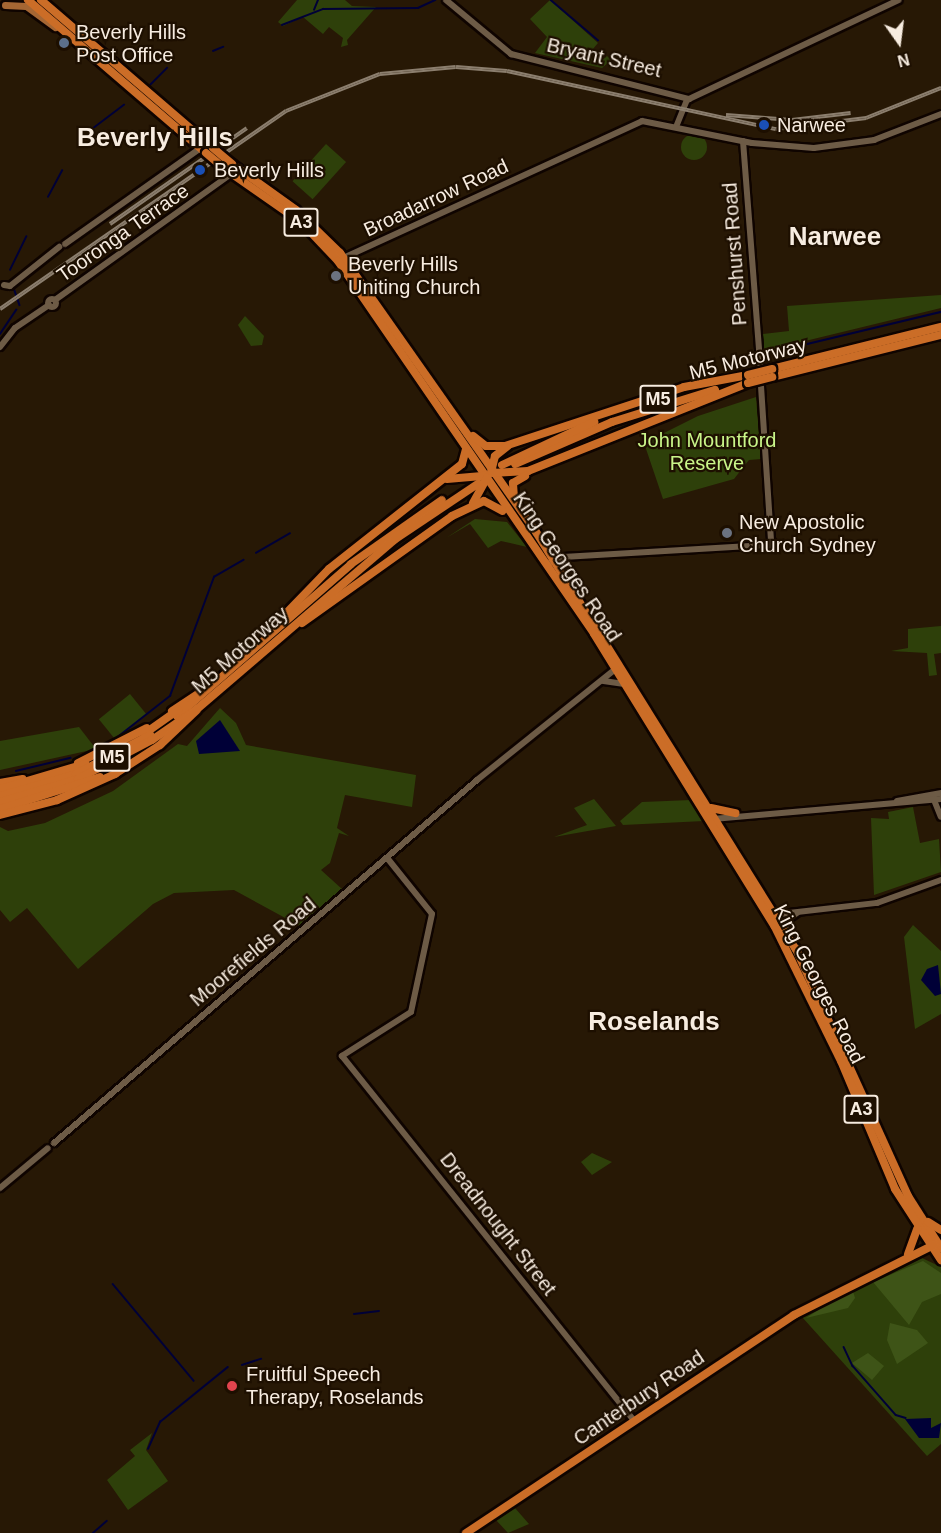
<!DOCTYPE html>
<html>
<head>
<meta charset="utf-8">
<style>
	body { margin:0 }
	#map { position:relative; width:941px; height:1533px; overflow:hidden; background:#271805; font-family:Helvetica,sans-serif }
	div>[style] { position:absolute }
	.green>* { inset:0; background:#2e400a; transform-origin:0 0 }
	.round { border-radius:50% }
	.forest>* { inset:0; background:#3e5417 }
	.water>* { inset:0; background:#000037 }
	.stream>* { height:1.5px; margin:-0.75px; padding:0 0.75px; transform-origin:0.75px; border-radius:0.75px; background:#000037 }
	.roads { filter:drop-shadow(2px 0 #0f0400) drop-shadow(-2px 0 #0f0400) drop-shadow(0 2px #0f0400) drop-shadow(0 -2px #0f0400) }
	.secondary>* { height:6px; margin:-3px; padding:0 3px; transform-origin:3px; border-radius:3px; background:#6d5b46 }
	.secondary>.ring { margin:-3px; padding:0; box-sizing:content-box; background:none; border:6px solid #6d5b46; border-radius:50% }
	.primary>* { height:7px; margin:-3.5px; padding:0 3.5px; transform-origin:3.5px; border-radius:3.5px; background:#a56633 }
	.highway>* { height:8px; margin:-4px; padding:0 4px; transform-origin:4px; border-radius:4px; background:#cb6d27 }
	.rail>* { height:4px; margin-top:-2px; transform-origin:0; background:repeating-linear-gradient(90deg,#1d0f00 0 4.5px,#8b7e6e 0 9px); box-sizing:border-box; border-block:2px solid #8b7e6e }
	.bridges { filter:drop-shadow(2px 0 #0f0400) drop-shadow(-2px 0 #0f0400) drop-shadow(0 2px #0f0400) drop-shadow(0 -2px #0f0400) }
	.highway-bridge>* { height:8px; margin:-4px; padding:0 4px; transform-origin:4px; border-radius:4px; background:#cb6d27 }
	.dots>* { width:16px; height:16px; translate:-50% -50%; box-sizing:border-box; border:3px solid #1d0f00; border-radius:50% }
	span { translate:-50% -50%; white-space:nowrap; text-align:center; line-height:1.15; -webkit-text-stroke:4.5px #1d0f00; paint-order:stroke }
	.shield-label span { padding:2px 4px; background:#1d0f00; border:2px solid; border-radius:4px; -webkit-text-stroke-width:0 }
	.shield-label { font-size:18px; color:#f7ece0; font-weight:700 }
	.poi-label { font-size:20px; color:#f7ece0 }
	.left { translate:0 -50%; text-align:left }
	.street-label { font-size:20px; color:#f7ece0 }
	.park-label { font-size:20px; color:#c9f589 }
	.district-label { font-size:26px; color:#f7ece0; font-weight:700 }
	.north { position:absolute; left:869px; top:12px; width:60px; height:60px; -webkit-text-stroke:4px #1d0f00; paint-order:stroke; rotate:166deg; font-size:16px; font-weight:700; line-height:24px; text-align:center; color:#f7ece0 }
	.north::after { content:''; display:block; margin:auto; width:21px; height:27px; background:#f7ece0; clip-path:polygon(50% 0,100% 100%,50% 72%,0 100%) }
</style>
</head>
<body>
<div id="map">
	<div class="green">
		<i style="clip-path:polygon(297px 0,345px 0,352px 6px,376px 7px,347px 40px,348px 45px,341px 47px,343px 38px,329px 27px,323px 34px,303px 17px,283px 26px,278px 22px)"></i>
		<i style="clip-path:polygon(550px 0,598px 43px,587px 56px,599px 63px,607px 56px,611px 60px,602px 68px,535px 53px,547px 37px,530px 19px)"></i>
		<i class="round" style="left:681px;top:134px;width:26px;height:26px"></i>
		<i style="left:326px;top:144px;width:27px;height:50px;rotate:42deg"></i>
		<i style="clip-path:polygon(941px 295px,941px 308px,764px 351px,763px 334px,789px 331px,787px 306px)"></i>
		<i style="clip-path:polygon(245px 316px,264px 336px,262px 345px,251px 346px,238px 325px)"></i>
		<i style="clip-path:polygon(756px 397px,761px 459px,749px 460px,734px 479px,663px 499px,644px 443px,698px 416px)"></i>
		<i style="clip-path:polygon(475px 519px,507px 522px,527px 547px,501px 541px,488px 548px,470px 524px,446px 538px)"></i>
		<i style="clip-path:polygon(941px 626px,941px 653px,934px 654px,937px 675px,929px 676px,927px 653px,891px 651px,908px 648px,908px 629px)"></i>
		<i style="left:130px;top:694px;width:26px;height:40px;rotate:51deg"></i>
		<i style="clip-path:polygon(220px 708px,236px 723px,246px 745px,416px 775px,412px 807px,345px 795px,337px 828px,349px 836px,339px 833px,330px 863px,321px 870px,342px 889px,300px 926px,234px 890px,174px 893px,153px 904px,78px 969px,27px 908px,10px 922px,0 910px,0 827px,8px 831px,45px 823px,113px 791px,178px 744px,187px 746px)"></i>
		<i style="clip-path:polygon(79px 727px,96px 749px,0 770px,0 741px)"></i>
		<i style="clip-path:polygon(594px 799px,616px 826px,554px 837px,587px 825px,574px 808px)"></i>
		<i style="clip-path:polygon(691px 800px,704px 821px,623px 825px,620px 821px,642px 802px)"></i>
		<i style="clip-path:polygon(913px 807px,920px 843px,939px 839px,941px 872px,874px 895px,871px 818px,889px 819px,888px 812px)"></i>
		<i style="clip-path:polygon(913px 925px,941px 951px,941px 1014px,915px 1029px,904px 937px)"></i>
		<i style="clip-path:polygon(592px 1153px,612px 1162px,592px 1175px,581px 1162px)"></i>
		<i style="clip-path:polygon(922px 1258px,941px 1267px,941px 1444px,927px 1456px,802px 1317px)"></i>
		<i style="clip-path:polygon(152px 1433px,146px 1450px,168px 1481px,128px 1510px,107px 1480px,135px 1456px,130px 1450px)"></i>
		<i style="clip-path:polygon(515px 1508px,529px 1524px,508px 1533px,496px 1520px)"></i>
	</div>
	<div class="forest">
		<i style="clip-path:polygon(923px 1261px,941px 1273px,941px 1294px,922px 1302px,909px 1325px,873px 1282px)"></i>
		<i style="clip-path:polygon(852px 1288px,855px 1298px,848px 1308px,806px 1318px)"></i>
		<i style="clip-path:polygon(890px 1323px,917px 1330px,928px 1343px,897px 1364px,887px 1340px)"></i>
		<i style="clip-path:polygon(868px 1353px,884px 1366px,872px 1380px,852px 1363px)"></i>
	</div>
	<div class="water">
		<i style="clip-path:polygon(220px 720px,240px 751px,199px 754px,196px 741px)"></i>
		<i style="clip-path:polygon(938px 965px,941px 994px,935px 996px,921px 980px,927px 969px)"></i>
		<i style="clip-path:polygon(931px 1418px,931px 1428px,941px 1423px,939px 1438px,919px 1438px,905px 1419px)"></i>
	</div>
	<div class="stream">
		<i style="left:551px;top:0;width:62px;rotate:40.4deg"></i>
		<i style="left:314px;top:10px;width:11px;rotate:-68deg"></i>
		<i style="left:282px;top:25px;width:44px;rotate:-21.3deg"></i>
		<i style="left:323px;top:9px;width:95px;rotate:-0.6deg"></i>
		<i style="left:418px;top:8px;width:19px;rotate:-25deg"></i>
		<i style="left:213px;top:51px;width:11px;rotate:-22deg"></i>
		<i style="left:150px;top:85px;width:24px;rotate:-45deg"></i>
		<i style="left:92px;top:129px;width:40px;rotate:-37deg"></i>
		<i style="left:48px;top:197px;width:30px;rotate:-62deg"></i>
		<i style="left:10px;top:270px;width:37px;rotate:-64deg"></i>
		<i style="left:14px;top:288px;width:18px;rotate:71deg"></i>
		<i style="left:0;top:334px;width:29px;rotate:-56deg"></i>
		<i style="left:774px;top:352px;width:172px;rotate:-13.5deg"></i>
		<i style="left:256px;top:553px;width:39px;rotate:-30deg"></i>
		<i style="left:115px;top:739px;width:70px;rotate:-38deg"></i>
		<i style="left:170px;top:696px;width:127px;rotate:-69.7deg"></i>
		<i style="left:214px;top:577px;width:34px;rotate:-30deg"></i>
		<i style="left:16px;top:771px;width:56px;rotate:-13.5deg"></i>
		<i style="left:113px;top:1284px;width:126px;rotate:50.1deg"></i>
		<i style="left:354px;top:1314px;width:25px;rotate:-7deg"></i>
		<i style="left:844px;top:1347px;width:21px;rotate:65deg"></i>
		<i style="left:853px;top:1366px;width:65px;rotate:48.7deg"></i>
		<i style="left:896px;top:1415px;width:10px;rotate:17deg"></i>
		<i style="left:242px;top:1365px;width:20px;rotate:-18deg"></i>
		<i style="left:148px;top:1449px;width:30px;rotate:-66deg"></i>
		<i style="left:160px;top:1422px;width:87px;rotate:-39deg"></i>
		<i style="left:93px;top:1533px;width:18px;rotate:-41deg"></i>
	</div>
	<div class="roads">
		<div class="secondary">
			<i style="left:446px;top:0;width:85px;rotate:39.7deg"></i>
			<i style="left:511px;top:54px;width:184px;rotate:14.2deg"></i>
			<i style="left:676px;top:127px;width:29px;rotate:-68deg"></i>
			<i style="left:687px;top:100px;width:234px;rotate:-25.3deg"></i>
			<i style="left:743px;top:141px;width:224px;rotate:85.6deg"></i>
			<i style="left:65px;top:244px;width:168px;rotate:-35.3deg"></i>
			<i style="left:341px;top:259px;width:331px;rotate:-24.6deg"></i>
			<i style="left:642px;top:121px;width:112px;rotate:11.3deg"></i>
			<i style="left:752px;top:143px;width:62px;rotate:4.6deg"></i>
			<i style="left:814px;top:148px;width:61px;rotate:-7.6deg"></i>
			<i style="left:874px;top:140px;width:72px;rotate:-21.2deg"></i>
			<i style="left:4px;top:285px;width:6px;rotate:9deg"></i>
			<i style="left:10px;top:286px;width:63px;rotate:-38.5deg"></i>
			<i class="ring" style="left:48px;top:299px;width:2px;height:2px"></i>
			<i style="left:55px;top:300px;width:221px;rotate:-35.6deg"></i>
			<i style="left:0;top:347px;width:24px;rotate:-52deg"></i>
			<i style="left:15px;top:328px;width:41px;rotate:-34.1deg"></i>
			<i style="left:761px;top:386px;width:154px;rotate:86.3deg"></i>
			<i style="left:767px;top:545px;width:8px;rotate:7deg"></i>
			<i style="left:775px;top:546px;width:7px;rotate:-124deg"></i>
			<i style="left:547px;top:564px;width:17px;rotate:-24deg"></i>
			<i style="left:563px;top:557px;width:204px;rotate:-3.4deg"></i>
			<i style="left:603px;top:681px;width:22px;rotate:8deg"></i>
			<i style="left:934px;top:800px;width:18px;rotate:68deg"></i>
			<i style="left:897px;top:801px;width:45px;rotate:-10.3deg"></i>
			<i style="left:713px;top:819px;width:229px;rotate:-5deg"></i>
			<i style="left:388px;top:859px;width:70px;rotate:51.3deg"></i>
			<i style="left:432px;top:914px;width:100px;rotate:102.1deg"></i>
			<i style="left:411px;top:1012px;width:82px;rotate:147.5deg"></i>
			<i style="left:342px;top:1056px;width:467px;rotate:51.3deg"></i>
			<i style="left:771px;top:915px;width:107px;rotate:-6.5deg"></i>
			<i style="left:877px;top:903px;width:68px;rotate:-19.8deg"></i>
			<i style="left:785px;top:931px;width:11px;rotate:-80deg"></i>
			<i style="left:787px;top:920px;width:12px;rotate:-35deg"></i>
			<i style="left:54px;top:1143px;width:557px;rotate:-40.63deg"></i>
			<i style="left:477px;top:780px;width:179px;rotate:-38.7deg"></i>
			<i style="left:0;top:1188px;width:62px;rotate:-39.8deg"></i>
		</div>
		<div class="primary">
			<i style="left:5px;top:5px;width:21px;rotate:3deg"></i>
			<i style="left:26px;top:6px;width:36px;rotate:36deg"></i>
		</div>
		<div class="highway">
			<i style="left:28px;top:0;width:235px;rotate:40.7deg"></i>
			<i style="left:41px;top:0;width:227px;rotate:40.7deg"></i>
			<i style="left:232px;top:164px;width:79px;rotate:35.7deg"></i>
			<i style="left:296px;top:210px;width:62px;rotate:44.3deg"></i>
			<i style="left:340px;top:253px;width:341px;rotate:54.9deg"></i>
			<i style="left:536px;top:532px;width:491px;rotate:58.1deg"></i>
			<i style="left:796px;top:949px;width:271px;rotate:65.6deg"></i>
			<i style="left:908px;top:1196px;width:62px;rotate:57.6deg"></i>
			<i style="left:225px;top:169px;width:93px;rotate:34.9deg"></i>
			<i style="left:301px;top:222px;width:54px;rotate:46.5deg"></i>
			<i style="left:338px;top:261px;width:452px;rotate:55.5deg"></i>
			<i style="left:594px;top:634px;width:344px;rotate:58.3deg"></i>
			<i style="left:775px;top:927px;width:149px;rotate:63.8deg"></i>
			<i style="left:841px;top:1061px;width:139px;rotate:67.1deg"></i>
			<i style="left:895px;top:1189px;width:85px;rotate:57.1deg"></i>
			<i style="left:772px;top:369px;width:174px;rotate:-14deg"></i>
			<i style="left:772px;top:377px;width:174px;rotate:-14deg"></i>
			<i style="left:473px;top:436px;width:16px;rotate:38deg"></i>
			<i style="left:486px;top:446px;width:19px"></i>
			<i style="left:505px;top:446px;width:188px;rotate:-18.2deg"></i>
			<i style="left:684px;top:387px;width:65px;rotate:-10.6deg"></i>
			<i style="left:515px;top:464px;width:106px;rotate:-23.4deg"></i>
			<i style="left:612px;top:422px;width:108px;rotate:-17.3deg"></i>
			<i style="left:502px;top:465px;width:102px;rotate:-25.1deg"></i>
			<i style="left:491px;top:472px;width:16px;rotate:-76deg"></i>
			<i style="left:495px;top:456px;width:16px;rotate:-38deg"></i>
			<i style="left:492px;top:473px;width:36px;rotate:-3deg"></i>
			<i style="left:528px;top:471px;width:237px;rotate:-21.8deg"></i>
			<i style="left:447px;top:479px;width:38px;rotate:-5deg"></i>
			<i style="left:514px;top:498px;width:15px;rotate:-94deg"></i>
			<i style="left:513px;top:483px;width:14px;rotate:-30deg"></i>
			<i style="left:473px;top:503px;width:29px;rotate:-61deg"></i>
			<i style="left:302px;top:623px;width:184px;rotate:-35.5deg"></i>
			<i style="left:452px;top:516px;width:35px;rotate:-25deg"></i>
			<i style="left:484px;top:501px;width:21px;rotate:28deg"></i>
			<i style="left:267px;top:633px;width:89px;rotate:-45.9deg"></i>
			<i style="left:329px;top:569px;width:169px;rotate:-38.3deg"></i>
			<i style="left:462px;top:464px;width:16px;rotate:-75deg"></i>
			<i style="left:172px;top:711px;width:42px;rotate:-33.3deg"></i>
			<i style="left:177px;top:716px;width:231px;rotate:-41.1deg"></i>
			<i style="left:351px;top:564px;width:111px;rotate:-35.1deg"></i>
			<i style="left:144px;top:734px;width:42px;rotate:-35.2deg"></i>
			<i style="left:78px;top:763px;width:77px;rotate:-26.9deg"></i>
			<i style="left:0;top:783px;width:23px;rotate:-10deg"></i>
			<i style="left:0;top:789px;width:89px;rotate:-16.4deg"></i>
			<i style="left:0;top:796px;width:79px;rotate:-16.1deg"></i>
			<i style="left:76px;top:774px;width:84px;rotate:-27.8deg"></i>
			<i style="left:0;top:802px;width:81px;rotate:-16.4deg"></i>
			<i style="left:78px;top:779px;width:84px;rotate:-27.8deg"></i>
			<i style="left:152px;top:740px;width:55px;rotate:-34.6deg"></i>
			<i style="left:197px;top:709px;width:260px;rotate:-40.6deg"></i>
			<i style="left:394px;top:540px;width:102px;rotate:-33.8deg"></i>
			<i style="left:711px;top:808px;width:25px;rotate:12deg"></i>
			<i style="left:0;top:809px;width:105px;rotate:-17.7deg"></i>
			<i style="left:0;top:815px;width:59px;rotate:-14.7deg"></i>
			<i style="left:57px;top:800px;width:64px;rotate:-24.1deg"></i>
			<i style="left:115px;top:774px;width:54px;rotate:-32.8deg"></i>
			<i style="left:160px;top:745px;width:50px;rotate:-43.4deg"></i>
			<i style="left:928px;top:1222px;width:15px;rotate:32deg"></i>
			<i style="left:908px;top:1254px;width:27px;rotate:-70deg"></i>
			<i style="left:466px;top:1533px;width:394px;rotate:-33.6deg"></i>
			<i style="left:794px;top:1315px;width:157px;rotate:-26.6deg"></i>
		</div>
	</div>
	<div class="rail">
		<i style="left:726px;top:115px;width:66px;rotate:4.3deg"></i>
		<i style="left:792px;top:120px;width:59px;rotate:-6.8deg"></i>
		<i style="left:110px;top:224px;width:167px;rotate:-35deg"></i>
		<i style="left:0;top:309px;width:348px;rotate:-34.7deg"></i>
		<i style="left:286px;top:111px;width:101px;rotate:-21.5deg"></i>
		<i style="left:380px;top:74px;width:76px;rotate:-5.3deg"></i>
		<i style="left:456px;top:67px;width:51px;rotate:4.5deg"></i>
		<i style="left:507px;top:71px;width:275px;rotate:12.2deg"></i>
		<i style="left:776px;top:129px;width:91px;rotate:-7deg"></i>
		<i style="left:866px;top:118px;width:81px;rotate:-21.8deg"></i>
	</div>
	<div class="bridges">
		<div class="highway-bridge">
			<i style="left:213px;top:148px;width:25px;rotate:40deg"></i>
			<i style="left:206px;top:153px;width:25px;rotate:40deg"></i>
			<i style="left:748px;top:375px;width:25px;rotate:-14deg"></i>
			<i style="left:748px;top:383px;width:25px;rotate:-14deg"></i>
		</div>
	</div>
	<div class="dots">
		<i style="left:64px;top:43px;background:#5c6f8a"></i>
		<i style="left:764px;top:125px;background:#1a4fb4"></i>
		<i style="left:200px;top:170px;background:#1a4fb4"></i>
		<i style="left:336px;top:276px;background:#6b7280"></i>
		<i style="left:727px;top:533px;background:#6b7280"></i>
		<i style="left:232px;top:1386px;background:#e0444e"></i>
	</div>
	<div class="shield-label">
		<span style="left:301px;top:222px">A3</span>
		<span style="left:658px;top:399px">M5</span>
		<span style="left:112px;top:757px">M5</span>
		<span style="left:861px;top:1109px">A3</span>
	</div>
	<div class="poi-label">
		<span class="left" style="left:76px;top:44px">Beverly Hills<br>Post Office</span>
		<span class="left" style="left:777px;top:125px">Narwee</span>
		<span class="left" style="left:214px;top:170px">Beverly Hills</span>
		<span class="left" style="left:348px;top:276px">Beverly Hills<br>Uniting Church</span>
		<span class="left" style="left:739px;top:534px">New Apostolic<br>Church Sydney</span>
		<span class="left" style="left:246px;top:1386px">Fruitful Speech<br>Therapy, Roselands</span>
	</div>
	<div class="street-label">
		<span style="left:604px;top:58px;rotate:13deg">Bryant Street</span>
		<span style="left:436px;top:198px;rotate:-25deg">Broadarrow Road</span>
		<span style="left:123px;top:233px;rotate:-35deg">Tooronga Terrace</span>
		<span style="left:735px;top:254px;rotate:-94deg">Penshurst Road</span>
		<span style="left:748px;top:359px;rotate:-14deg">M5 Motorway</span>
		<span style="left:567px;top:567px;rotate:56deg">King Georges Road</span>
		<span style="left:240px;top:650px;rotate:-41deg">M5 Motorway</span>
		<span style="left:253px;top:952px;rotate:-40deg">Moorefields Road</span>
		<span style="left:819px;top:984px;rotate:63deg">King Georges Road</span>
		<span style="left:498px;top:1224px;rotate:52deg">Dreadnought Street</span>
		<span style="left:639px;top:1398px;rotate:-34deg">Canterbury Road</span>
	</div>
	<div class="park-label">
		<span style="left:707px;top:452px">John Mountford<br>Reserve</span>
	</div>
	<div class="district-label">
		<span style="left:155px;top:138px">Beverly Hills</span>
		<span style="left:835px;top:237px">Narwee</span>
		<span style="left:654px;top:1022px">Roselands</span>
	</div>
	<div class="north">N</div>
</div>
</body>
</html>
